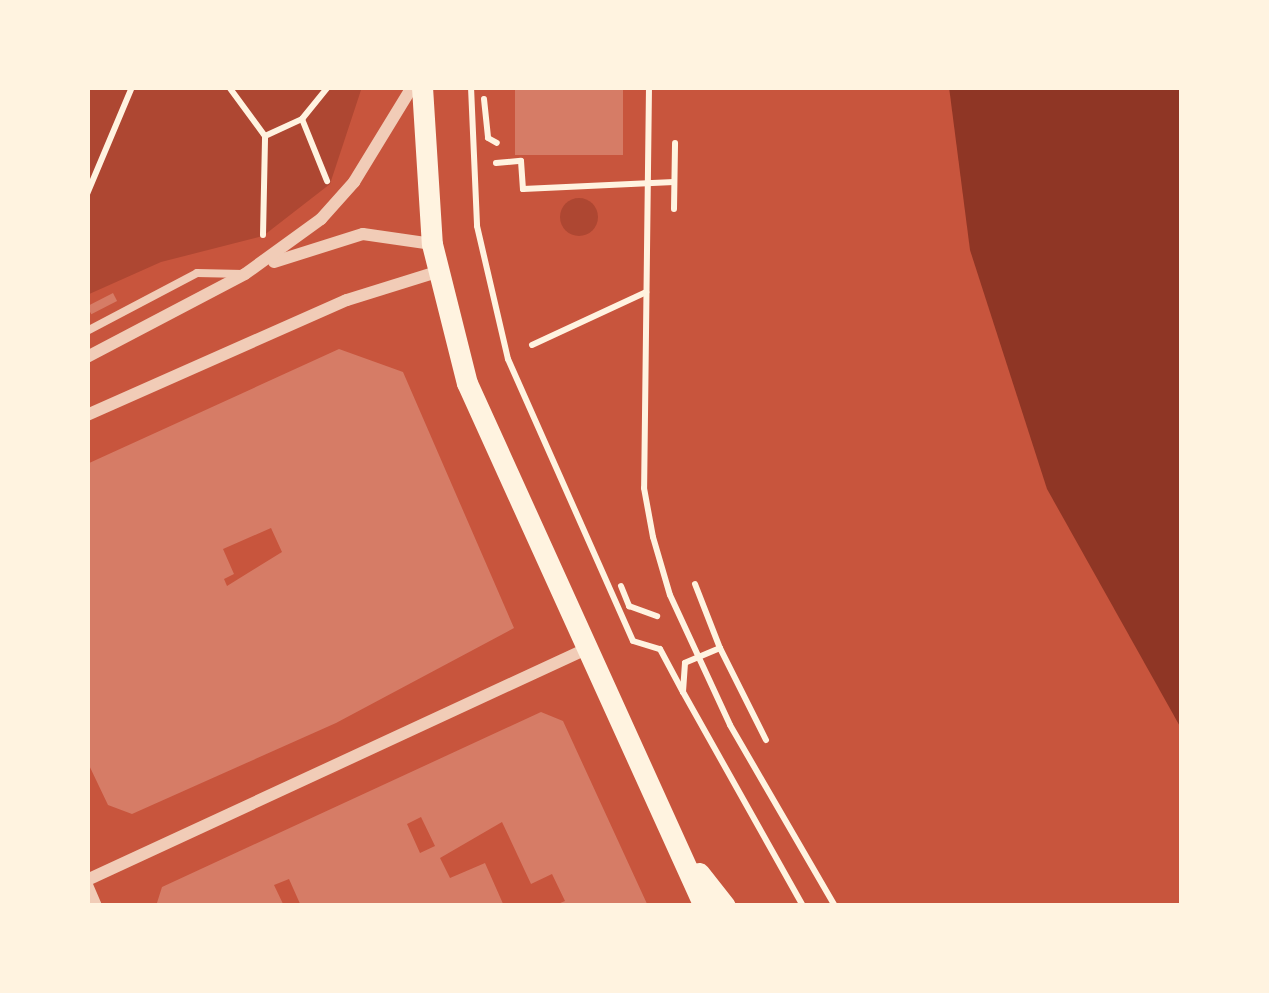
<!DOCTYPE html>
<html>
<head>
<meta charset="utf-8">
<style>
	body { margin:0 }
	#map { position:relative; width:1269px; height:993px; overflow:hidden; background:#c8553d; font-family:"Fira Sans",sans-serif }
	div>[style] { position:absolute }
	.green>* { inset:0; background:#ae4732 }
	.round { border-radius:50% }
	.water>* { inset:0; background:#8f3625 }
	.building>* { inset:0; background:#d67c66; transform-origin:0 0 }
	.path>* { height:6px; margin:-3px; padding:0 3px; transform-origin:3px; border-radius:3px; background:#fff3e0 }
	.service>* { height:8px; margin:-4px; padding:0 4px; transform-origin:4px; border-radius:4px; background:#f1ccb7 }
	.minor>* { height:12px; margin:-6px; padding:0 6px; transform-origin:6px; border-radius:6px; background:#f1ccb7 }
	.secondary>* { height:21px; margin:-10.5px; padding:0 10.5px; transform-origin:10.5px; border-radius:10.5px; background:#fff3e0 }
	span { translate:-50% -50%; white-space:nowrap; text-align:center; line-height:1.15; -webkit-text-stroke:12px #fff3e0; paint-order:stroke }
	.frame { position:absolute; inset:0; border:90px solid #fff3e0; pointer-events:none }
</style>
</head>
<body>
<div id="map">
	<div class="green">
		<i style="clip-path:polygon(87px 87px,362px 87px,330px 184px,263px 236px,161px 262px,87px 295px)"></i>
		<i class="round" style="left:560px;top:198px;width:38px;height:38px"></i>
	</div>
	<div class="water">
		<i style="clip-path:polygon(949px 87px,1182px 87px,1182px 730px,1047px 489px,970px 250px)"></i>
	</div>
	<div class="building">
		<i style="left:515px;top:87px;width:108px;height:68px"></i>
		<i style="left:113px;top:293px;width:9px;height:29px;rotate:63deg"></i>
		<i style="clip-path:polygon(evenodd,339px 349px,403px 372px,514px 628px,336px 723px,132px 814px,108px 805px,87px 761px,87px 464px,339px 349px,271px 528px,282px 552px,227px 586px,224px 579px,234px 574px,223px 549px,271px 528px)"></i>
		<i style="clip-path:polygon(evenodd,541px 712px,563px 721px,648px 906px,553px 906px,565px 901px,552px 874px,531px 884px,502px 822px,440px 858px,450px 878px,485px 863px,504px 906px,301px 906px,289px 879px,274px 885px,284px 906px,156px 906px,162px 887px,541px 712px,421px 817px,435px 846px,420px 853px,407px 824px,421px 817px)"></i>
	</div>
	<div class="path">
		<i style="left:229px;top:87px;width:61px;rotate:53.7deg"></i>
		<i style="left:265px;top:136px;width:41px;rotate:-24.7deg"></i>
		<i style="left:302px;top:119px;width:41px;rotate:-50.9deg"></i>
		<i style="left:471px;top:87px;width:139px;rotate:87.5deg"></i>
		<i style="left:477px;top:226px;width:137px;rotate:76.9deg"></i>
		<i style="left:508px;top:359px;width:308px;rotate:66.1deg"></i>
		<i style="left:633px;top:641px;width:28px;rotate:17deg"></i>
		<i style="left:660px;top:649px;width:49px;rotate:61.9deg"></i>
		<i style="left:649px;top:87px;width:401px;rotate:90.7deg"></i>
		<i style="left:644px;top:488px;width:50px;rotate:79.6deg"></i>
		<i style="left:653px;top:537px;width:60px;rotate:73.7deg"></i>
		<i style="left:670px;top:595px;width:143px;rotate:65.2deg"></i>
		<i style="left:730px;top:725px;width:209px;rotate:59.9deg"></i>
		<i style="left:484px;top:99px;width:39px;rotate:84deg"></i>
		<i style="left:488px;top:138px;width:10px;rotate:29deg"></i>
		<i style="left:302px;top:119px;width:67px;rotate:68deg"></i>
		<i style="left:496px;top:163px;width:25px;rotate:-5deg"></i>
		<i style="left:521px;top:161px;width:28px;rotate:86deg"></i>
		<i style="left:523px;top:189px;width:151px;rotate:-2.7deg"></i>
		<i style="left:87px;top:194px;width:116px;rotate:-67.2deg"></i>
		<i style="left:674px;top:209px;width:66px;rotate:-89.1deg"></i>
		<i style="left:263px;top:235px;width:99px;rotate:-88.8deg"></i>
		<i style="left:532px;top:345px;width:126px;rotate:-24.9deg"></i>
		<i style="left:695px;top:584px;width:69px;rotate:68.7deg"></i>
		<i style="left:621px;top:586px;width:22px;rotate:68deg"></i>
		<i style="left:629px;top:606px;width:30px;rotate:20deg"></i>
		<i style="left:766px;top:740px;width:103px;rotate:-116.6deg"></i>
		<i style="left:720px;top:648px;width:38px;rotate:157deg"></i>
		<i style="left:685px;top:663px;width:29px;rotate:94deg"></i>
		<i style="left:683px;top:692px;width:245px;rotate:60.7deg"></i>
	</div>
	<div class="service">
		<i style="left:87px;top:331px;width:124px;rotate:-27.8deg"></i>
		<i style="left:197px;top:273px;width:46px;rotate:1.2deg"></i>
	</div>
	<div class="minor">
		<i style="left:274px;top:262px;width:93px;rotate:-17.5deg"></i>
		<i style="left:363px;top:234px;width:70px;rotate:8.2deg"></i>
		<i style="left:87px;top:357px;width:178px;rotate:-27.7deg"></i>
		<i style="left:245px;top:274px;width:94px;rotate:-35.9deg"></i>
		<i style="left:321px;top:219px;width:50px;rotate:-48.3deg"></i>
		<i style="left:354px;top:182px;width:111px;rotate:-58.6deg"></i>
		<i style="left:87px;top:415px;width:284px;rotate:-23.9deg"></i>
		<i style="left:347px;top:300px;width:94px;rotate:-17.3deg"></i>
		<i style="left:87px;top:880px;width:550px;rotate:-24.84deg"></i>
		<i style="left:87px;top:885px;width:23px;rotate:67deg"></i>
	</div>
	<div class="secondary">
		<i style="left:422px;top:87px;width:157px;rotate:86.4deg"></i>
		<i style="left:432px;top:244px;width:143px;rotate:75.9deg"></i>
		<i style="left:467px;top:383px;width:574px;rotate:65.62deg"></i>
		<i style="left:699px;top:873px;width:42px;rotate:51.8deg"></i>
	</div>
	<div class="frame"></div>
</div>
</body>
</html>
